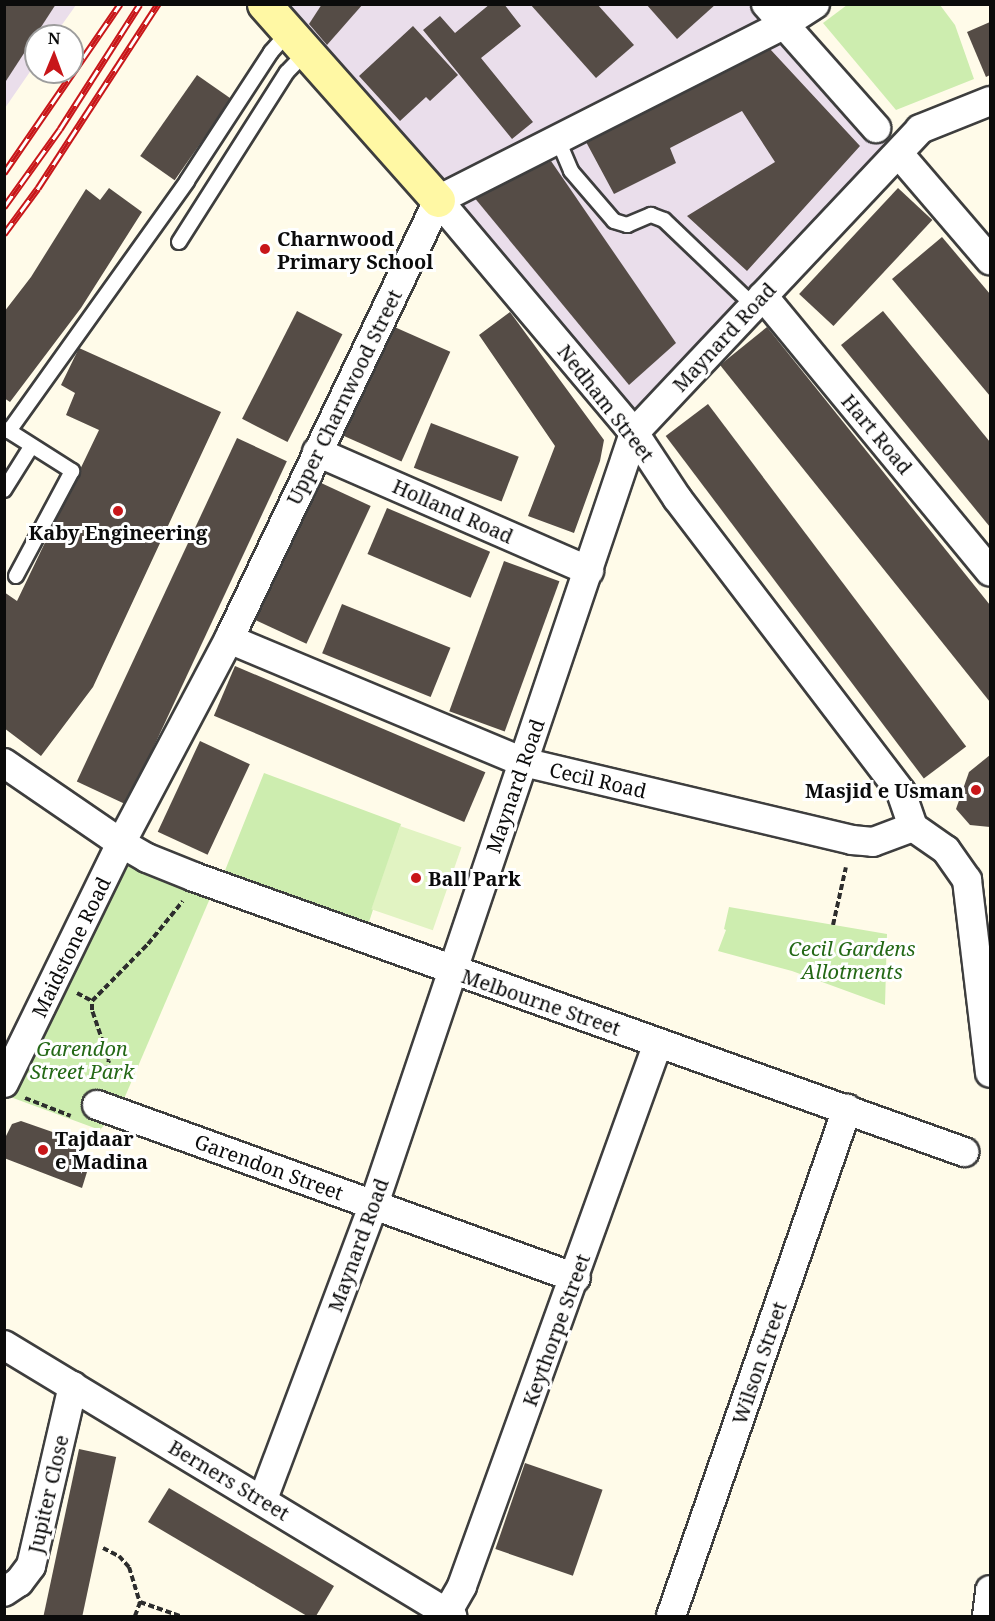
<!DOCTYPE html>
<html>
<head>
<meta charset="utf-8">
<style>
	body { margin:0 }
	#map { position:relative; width:995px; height:1621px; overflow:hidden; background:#fffbe9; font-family:"Noto Serif",serif }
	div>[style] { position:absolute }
	.industrial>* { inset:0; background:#eadeeb }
	.green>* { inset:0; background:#cdedaf }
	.pitch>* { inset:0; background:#e1f3c2; transform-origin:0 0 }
	.building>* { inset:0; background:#554c46; transform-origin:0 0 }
	.path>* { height:4px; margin-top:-2px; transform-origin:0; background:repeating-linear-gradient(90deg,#2d2d2d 0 6px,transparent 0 9px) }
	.roads { filter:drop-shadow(2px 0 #3e3e3e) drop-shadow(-2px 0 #3e3e3e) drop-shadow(0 2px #3e3e3e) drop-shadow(0 -2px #3e3e3e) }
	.lane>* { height:14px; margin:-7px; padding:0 7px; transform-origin:7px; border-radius:7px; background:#fff }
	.street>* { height:28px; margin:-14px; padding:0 14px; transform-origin:14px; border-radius:14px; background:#fff }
	.secondary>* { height:33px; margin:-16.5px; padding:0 16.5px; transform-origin:16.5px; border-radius:16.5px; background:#fff8a4 }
	.rail>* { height:7px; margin-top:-3.5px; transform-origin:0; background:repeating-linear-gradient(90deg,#fff 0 14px,#c81619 0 28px); box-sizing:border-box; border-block:2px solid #c81619 }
	.dots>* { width:16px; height:16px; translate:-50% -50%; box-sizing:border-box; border:3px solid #fff; border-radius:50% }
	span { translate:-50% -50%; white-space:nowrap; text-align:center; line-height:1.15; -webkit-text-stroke:6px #fff; paint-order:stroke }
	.poi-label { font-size:20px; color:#0b0b0b; font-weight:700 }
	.left { translate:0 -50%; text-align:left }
	.right { translate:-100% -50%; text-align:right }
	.street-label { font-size:20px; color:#0b0b0b }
	.park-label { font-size:20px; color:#246816; font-style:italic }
	.frame { position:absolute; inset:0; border:6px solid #0b0b0b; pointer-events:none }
	.north { position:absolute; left:24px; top:24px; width:60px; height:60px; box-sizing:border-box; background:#fff; border:2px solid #9d9d9d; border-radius:50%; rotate:1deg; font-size:16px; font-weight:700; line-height:24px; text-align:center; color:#0b0b0b }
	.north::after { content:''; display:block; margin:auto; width:21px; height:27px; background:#c81619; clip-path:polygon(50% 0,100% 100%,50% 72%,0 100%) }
</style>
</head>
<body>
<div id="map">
	<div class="industrial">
		<i style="clip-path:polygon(5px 5px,76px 5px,54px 36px,36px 36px,36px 63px,5px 108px)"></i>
		<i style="clip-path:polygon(262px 5px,766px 5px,899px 154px,634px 433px)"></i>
	</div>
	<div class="green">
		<i style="clip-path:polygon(847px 5px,940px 5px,955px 25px,974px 79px,896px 110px,823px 23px)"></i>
		<i style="clip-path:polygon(264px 773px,401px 824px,368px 925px,220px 883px)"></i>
		<i style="clip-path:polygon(122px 846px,214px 889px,121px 1106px,100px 1130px,5px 1095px)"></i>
		<i style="clip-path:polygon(729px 907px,887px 934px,885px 1005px,792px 971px,718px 951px,726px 930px,724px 929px)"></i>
	</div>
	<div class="pitch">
		<i style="left:400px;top:826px;width:65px;height:88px;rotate:19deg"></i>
	</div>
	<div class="building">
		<i style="clip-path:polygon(4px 4px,56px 4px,4px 84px)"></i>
		<i style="clip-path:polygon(322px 4px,363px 4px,327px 45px,309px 24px)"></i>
		<i style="clip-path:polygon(490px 4px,504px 4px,521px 26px,481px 58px,533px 122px,512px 139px,423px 30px,440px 16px,455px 33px)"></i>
		<i style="clip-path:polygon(530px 4px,597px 4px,634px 45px,596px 78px)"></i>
		<i style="clip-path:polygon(646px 4px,716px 4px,677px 39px)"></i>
		<i style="clip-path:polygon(990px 22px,990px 75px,986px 77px,967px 32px)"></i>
		<i style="clip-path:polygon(413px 26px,458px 75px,430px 101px,426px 97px,400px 121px,359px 76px)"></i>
		<i style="clip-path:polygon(770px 49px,860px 146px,747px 271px,687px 216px,775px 162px,742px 111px,670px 148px,676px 163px,614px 194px,585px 140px)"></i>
		<i style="left:197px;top:75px;width:42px;height:99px;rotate:35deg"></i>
		<i style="clip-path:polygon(551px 161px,676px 343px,629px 385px,473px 196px)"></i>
		<i style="clip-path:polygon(109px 188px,142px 212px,81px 308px,10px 402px,4px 398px,4px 312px,31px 277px,86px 189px,100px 200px)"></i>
		<i style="left:898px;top:188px;width:47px;height:145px;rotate:43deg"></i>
		<i style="clip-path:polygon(942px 237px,990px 294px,990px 396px,892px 279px)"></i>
		<i style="left:297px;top:311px;width:51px;height:121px;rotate:27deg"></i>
		<i style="clip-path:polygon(883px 311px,990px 442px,990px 527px,841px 345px)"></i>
		<i style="clip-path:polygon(510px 312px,604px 440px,600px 461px,574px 533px,528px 516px,555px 446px,479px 335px)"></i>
		<i style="left:390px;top:325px;width:66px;height:120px;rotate:24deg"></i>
		<i style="clip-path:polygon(767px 327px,990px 605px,990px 702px,720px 365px)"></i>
		<i style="clip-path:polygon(79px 348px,221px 412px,93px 687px,41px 756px,4px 728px,4px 592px,17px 601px,99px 430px,66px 415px,75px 393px,61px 385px)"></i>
		<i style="left:708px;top:404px;width:429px;height:53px;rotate:53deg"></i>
		<i style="left:431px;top:423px;width:94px;height:48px;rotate:21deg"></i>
		<i style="left:237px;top:438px;width:55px;height:379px;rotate:25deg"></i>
		<i style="left:319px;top:482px;width:57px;height:152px;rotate:25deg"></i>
		<i style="left:387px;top:508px;width:112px;height:50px;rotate:23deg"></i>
		<i style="left:504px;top:561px;width:59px;height:160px;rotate:20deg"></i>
		<i style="left:342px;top:604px;width:117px;height:53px;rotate:22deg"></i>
		<i style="left:235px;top:666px;width:272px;height:54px;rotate:23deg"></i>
		<i style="left:200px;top:741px;width:55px;height:100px;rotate:25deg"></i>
		<i style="clip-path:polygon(990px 755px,990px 827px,970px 825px,956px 809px,969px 772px)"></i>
		<i style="clip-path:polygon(21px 1121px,84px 1143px,75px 1168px,87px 1172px,82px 1188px,4px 1158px,4px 1140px,12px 1124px)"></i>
		<i style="left:79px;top:1449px;width:38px;height:172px;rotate:12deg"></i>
		<i style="left:525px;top:1463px;width:82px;height:91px;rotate:19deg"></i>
		<i style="clip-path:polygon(169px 1488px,334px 1586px,316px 1616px,307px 1616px,148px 1522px)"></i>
	</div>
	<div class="path">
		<i style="left:833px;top:925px;width:59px;rotate:-77.4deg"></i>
		<i style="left:77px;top:993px;width:17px;rotate:28deg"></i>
		<i style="left:105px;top:1080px;width:20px;rotate:-79deg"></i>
		<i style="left:109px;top:1060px;width:53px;rotate:-108.8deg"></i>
		<i style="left:92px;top:1010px;width:9px;rotate:-90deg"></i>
		<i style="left:92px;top:1001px;width:80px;rotate:-45.5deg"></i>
		<i style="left:148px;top:944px;width:55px;rotate:-50.9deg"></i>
		<i style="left:25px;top:1098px;width:49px;rotate:21.4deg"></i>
		<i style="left:103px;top:1548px;width:18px;rotate:27deg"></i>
		<i style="left:119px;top:1556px;width:15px;rotate:48deg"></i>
		<i style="left:129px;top:1567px;width:37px;rotate:73deg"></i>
		<i style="left:135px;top:1616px;width:15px;rotate:-70deg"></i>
		<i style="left:140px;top:1602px;width:42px;rotate:19.3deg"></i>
	</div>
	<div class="roads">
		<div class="lane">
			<i style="left:558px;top:140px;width:34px;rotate:67deg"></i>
			<i style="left:571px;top:171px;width:66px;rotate:49.3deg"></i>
			<i style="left:614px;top:221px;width:14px;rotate:17deg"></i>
			<i style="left:627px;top:225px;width:26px;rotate:-23deg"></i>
			<i style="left:651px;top:215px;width:14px;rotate:21deg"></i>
			<i style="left:664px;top:220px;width:124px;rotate:43.7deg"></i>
			<i style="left:179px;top:242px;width:201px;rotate:-57.6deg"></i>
			<i style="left:287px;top:72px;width:28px;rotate:-46deg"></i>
			<i style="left:4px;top:429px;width:5px;rotate:22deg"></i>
			<i style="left:9px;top:431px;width:307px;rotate:-54.5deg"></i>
			<i style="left:187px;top:181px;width:154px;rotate:-56.9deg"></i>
			<i style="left:271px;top:52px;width:27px;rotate:-48deg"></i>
			<i style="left:9px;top:431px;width:75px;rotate:32.4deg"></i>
			<i style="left:72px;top:471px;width:119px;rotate:118.1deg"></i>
			<i style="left:4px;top:490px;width:51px;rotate:-57.9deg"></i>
		</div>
		<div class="street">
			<i style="left:766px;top:4px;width:166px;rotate:48.4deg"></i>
			<i style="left:899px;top:154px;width:140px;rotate:49.4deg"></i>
			<i style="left:438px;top:200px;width:304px;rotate:49.9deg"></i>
			<i style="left:634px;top:433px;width:78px;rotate:56.5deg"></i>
			<i style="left:677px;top:498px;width:370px;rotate:52.7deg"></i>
			<i style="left:901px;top:792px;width:37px;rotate:71deg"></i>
			<i style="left:763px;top:296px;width:357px;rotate:50.5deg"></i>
			<i style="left:317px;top:452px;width:297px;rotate:23.6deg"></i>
			<i style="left:229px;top:639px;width:319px;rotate:22.7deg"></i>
			<i style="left:523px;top:762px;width:338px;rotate:13.3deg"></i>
			<i style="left:852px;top:840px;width:21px;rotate:5deg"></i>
			<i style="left:873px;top:842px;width:43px;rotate:-20.6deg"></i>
			<i style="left:4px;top:763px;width:142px;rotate:34.4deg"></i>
			<i style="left:121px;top:843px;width:30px;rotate:30deg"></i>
			<i style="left:147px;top:858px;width:51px;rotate:22deg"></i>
			<i style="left:194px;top:877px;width:818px;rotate:19.65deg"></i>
			<i style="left:913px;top:827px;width:40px;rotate:34.9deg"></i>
			<i style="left:946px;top:850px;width:37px;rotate:55deg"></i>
			<i style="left:967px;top:880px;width:194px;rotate:83.2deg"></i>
			<i style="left:4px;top:1083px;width:267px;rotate:-64deg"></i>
			<i style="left:121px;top:843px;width:231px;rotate:-62.1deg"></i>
			<i style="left:229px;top:639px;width:486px;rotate:-64.5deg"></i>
			<i style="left:438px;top:200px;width:387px;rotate:-26.9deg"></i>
			<i style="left:783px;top:25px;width:38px;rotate:-33deg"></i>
			<i style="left:97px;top:1105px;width:509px;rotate:19.86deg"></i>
			<i style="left:4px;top:1345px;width:524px;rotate:31.17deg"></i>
			<i style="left:263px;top:1499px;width:315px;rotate:-69.4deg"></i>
			<i style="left:374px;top:1204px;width:814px;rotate:-71.36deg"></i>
			<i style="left:634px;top:433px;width:417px;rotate:-46.7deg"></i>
			<i style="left:920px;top:129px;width:75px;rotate:-21.8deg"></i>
			<i style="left:4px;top:1592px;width:18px;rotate:-34deg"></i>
			<i style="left:19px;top:1582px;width:20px;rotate:-53deg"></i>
			<i style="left:31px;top:1566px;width:185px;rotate:-76.9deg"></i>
			<i style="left:445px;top:1616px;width:34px;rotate:-60deg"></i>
			<i style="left:462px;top:1586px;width:577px;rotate:-70.15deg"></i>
			<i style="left:671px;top:1616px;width:537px;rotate:-70.86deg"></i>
			<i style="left:987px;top:1616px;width:26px;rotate:-83deg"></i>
		</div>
		<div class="secondary">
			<i style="left:264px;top:4px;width:262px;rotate:48.4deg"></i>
		</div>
	</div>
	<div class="rail">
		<i style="left:4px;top:173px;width:205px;rotate:-55.5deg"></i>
		<i style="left:4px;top:207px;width:96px;rotate:-54.3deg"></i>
		<i style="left:60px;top:129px;width:148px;rotate:-57.4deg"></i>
		<i style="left:4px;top:234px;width:57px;rotate:-53.5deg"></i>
		<i style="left:38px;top:188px;width:220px;rotate:-56.9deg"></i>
	</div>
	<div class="dots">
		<i style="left:265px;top:249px;background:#c81619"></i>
		<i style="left:118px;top:511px;background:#c81619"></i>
		<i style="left:976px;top:790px;background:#c81619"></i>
		<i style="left:416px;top:878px;background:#c81619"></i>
		<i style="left:43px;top:1150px;background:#c81619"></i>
	</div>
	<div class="poi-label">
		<span class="left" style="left:277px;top:250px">Charnwood<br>Primary School</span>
		<span style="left:118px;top:532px">Kaby Engineering</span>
		<span class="right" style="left:964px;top:790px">Masjid e Usman</span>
		<span class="left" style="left:428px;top:878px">Ball Park</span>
		<span class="left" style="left:55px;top:1150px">Tajdaar<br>e Madina</span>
	</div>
	<div class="street-label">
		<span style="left:724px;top:337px;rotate:-47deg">Maynard Road</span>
		<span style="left:344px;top:397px;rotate:-64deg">Upper Charnwood Street</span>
		<span style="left:606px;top:403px;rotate:52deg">Nedham Street</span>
		<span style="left:877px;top:434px;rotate:50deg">Hart Road</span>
		<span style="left:453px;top:511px;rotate:24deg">Holland Road</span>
		<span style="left:598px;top:780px;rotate:13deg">Cecil Road</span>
		<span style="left:515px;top:786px;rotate:-71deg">Maynard Road</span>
		<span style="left:71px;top:947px;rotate:-64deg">Maidstone Road</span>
		<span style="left:541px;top:1002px;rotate:19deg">Melbourne Street</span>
		<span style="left:269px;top:1167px;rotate:20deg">Garendon Street</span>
		<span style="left:358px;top:1245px;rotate:-70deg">Maynard Road</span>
		<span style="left:556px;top:1330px;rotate:-70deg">Keythorpe Street</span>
		<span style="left:759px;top:1363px;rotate:-71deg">Wilson Street</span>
		<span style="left:229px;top:1480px;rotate:31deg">Berners Street</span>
		<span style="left:48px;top:1494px;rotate:-77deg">Jupiter Close</span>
	</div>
	<div class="park-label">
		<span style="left:852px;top:960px">Cecil Gardens<br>Allotments</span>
		<span style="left:82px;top:1060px">Garendon<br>Street Park</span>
	</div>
	<div class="frame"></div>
	<div class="north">N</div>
</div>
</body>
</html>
